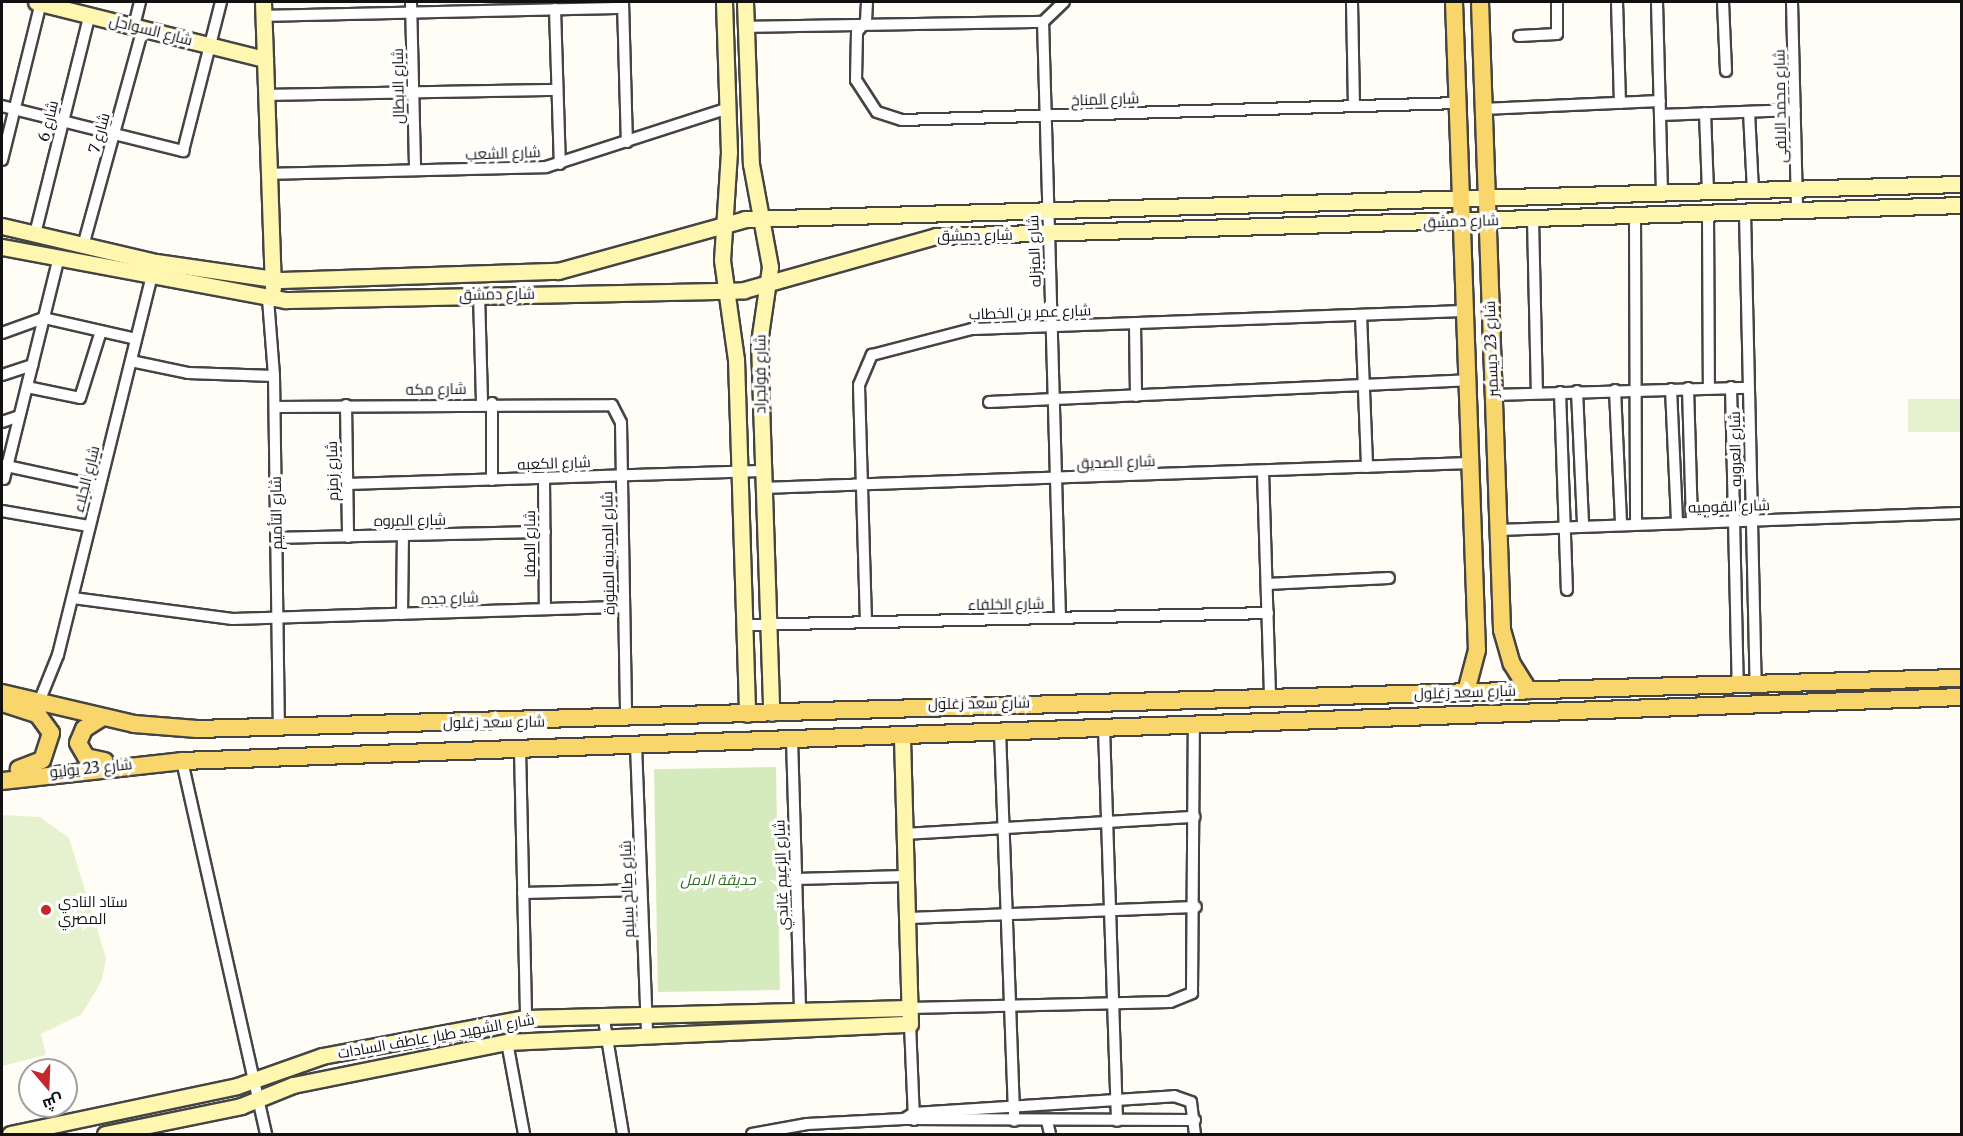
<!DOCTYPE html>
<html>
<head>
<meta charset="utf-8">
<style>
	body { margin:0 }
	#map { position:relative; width:1963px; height:1136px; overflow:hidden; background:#fffdf5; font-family:Merriweather,Cairo,serif }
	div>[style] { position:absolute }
	.green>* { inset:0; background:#d5ebbd; transform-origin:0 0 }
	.pitch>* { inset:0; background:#e6f2cf; transform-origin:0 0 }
	.roads { filter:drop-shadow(2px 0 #444) drop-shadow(-2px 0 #444) drop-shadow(0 2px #444) drop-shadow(0 -2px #444) }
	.street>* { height:10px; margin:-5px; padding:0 5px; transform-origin:5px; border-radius:5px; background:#fff }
	.secondary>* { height:15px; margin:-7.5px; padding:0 7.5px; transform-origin:7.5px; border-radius:7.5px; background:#fff6b0 }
	.primary>* { height:16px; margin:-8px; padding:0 8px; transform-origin:8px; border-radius:8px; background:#f9d66b }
	.dots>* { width:16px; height:16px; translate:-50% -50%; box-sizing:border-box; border:3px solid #fff; border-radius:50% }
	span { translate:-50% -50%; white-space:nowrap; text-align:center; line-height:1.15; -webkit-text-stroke:6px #fff; paint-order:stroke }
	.street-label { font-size:15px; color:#111 }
	.park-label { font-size:15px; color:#2f6b1f; font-style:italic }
	.poi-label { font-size:15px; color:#111 }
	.left { translate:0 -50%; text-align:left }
	.frame { position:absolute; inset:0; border:3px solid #111; pointer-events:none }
	.north { position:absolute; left:18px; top:1058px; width:60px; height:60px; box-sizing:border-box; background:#fff; border:2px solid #a0a0a0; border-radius:50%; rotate:161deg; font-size:16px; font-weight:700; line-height:24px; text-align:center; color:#111 }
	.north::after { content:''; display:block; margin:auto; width:21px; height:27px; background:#c4262e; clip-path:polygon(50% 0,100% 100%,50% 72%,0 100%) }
</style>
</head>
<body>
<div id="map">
	<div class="green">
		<i style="left:776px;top:767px;width:223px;height:122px;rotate:89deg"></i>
	</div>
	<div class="pitch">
		<i style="left:1961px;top:399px;width:33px;height:53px;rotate:90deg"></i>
		<i style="clip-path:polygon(2px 815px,40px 817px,69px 838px,106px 958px,102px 980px,82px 1014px,41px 1034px,46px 1055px,2px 1066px)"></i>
	</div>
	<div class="roads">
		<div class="street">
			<i style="left:411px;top:2px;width:168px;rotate:88.6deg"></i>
			<i style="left:623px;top:2px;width:140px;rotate:88.4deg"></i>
			<i style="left:867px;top:2px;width:19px;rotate:93deg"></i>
			<i style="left:866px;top:21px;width:14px;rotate:129deg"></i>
			<i style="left:857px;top:32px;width:48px;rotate:91.2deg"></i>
			<i style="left:856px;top:80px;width:38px;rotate:57deg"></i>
			<i style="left:877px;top:112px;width:26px;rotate:18deg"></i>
			<i style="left:902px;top:120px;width:556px;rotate:-1.75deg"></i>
			<i style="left:1352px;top:2px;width:104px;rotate:88.9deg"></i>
			<i style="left:1617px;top:2px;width:101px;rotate:88.3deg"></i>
			<i style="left:1657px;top:2px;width:191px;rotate:88.5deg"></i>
			<i style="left:1723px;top:2px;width:69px;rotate:87.5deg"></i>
			<i style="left:1792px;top:2px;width:209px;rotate:88.6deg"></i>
			<i style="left:555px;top:9px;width:155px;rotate:88.2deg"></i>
			<i style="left:264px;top:16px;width:359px;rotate:-1.3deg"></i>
			<i style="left:134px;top:26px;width:25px;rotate:-76deg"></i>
			<i style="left:745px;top:27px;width:298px;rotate:-1deg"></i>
			<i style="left:1519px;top:36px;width:38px;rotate:-3deg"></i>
			<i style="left:1557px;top:34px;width:32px;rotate:-90deg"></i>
			<i style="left:267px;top:95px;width:290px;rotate:-1deg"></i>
			<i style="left:2px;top:106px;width:187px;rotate:14deg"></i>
			<i style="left:183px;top:151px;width:154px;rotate:-75.7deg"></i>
			<i style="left:1483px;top:109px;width:177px;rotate:-2.6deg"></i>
			<i style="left:1749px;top:112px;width:78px;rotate:87.1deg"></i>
			<i style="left:1705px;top:113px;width:78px;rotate:87.8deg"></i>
			<i style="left:1660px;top:115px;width:135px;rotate:-2.1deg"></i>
			<i style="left:2px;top:160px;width:163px;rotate:-76.1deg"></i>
			<i style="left:269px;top:174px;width:277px;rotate:-1.4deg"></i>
			<i style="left:546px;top:167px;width:192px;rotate:-17.9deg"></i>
			<i style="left:1745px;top:213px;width:471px;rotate:88.7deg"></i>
			<i style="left:1708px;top:214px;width:174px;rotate:89.7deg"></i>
			<i style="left:1635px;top:216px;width:308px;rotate:89.8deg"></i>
			<i style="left:1533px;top:219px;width:173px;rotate:88.7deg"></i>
			<i style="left:35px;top:234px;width:227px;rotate:-76deg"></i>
			<i style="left:83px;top:246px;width:226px;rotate:-74.6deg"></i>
			<i style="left:479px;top:294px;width:109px;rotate:88.4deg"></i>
			<i style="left:268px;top:299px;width:77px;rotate:85.5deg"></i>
			<i style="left:274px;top:376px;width:351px;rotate:89.2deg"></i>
			<i style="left:1361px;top:315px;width:152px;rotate:87.7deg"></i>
			<i style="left:1135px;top:323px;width:73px;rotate:89.2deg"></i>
			<i style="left:2px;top:333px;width:45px;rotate:-19.7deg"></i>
			<i style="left:44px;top:318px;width:94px;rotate:12.9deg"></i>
			<i style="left:131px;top:361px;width:58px;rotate:11.9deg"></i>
			<i style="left:188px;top:373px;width:86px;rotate:2deg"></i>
			<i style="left:2px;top:375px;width:32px;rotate:-18deg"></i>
			<i style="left:27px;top:387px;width:54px;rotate:11.7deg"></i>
			<i style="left:80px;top:398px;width:70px;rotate:-72.6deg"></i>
			<i style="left:1731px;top:387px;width:298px;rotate:88.7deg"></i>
			<i style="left:1688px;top:388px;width:134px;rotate:88.3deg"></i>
			<i style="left:1671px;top:389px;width:133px;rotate:87.4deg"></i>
			<i style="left:1615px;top:390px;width:134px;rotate:87.4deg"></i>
			<i style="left:1577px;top:391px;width:134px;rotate:87.4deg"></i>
			<i style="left:1560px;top:392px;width:198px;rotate:88deg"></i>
			<i style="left:1493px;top:395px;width:256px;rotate:-1.6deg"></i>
			<i style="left:989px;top:402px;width:479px;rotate:-2.6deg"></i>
			<i style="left:492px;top:403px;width:77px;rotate:90deg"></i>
			<i style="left:346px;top:405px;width:132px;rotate:89.1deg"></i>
			<i style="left:275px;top:407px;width:337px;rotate:-0.3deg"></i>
			<i style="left:612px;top:405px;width:20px;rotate:63deg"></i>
			<i style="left:621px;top:423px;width:296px;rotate:89deg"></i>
			<i style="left:2px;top:422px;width:18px;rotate:-19deg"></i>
			<i style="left:2px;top:465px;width:99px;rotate:12.2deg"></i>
			<i style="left:1263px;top:472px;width:225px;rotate:88.2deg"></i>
			<i style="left:544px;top:478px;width:131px;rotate:89.6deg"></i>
			<i style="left:4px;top:479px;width:226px;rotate:-76.1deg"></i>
			<i style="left:347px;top:484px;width:414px;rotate:-1.8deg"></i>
			<i style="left:762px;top:488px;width:708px;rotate:-2.02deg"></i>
			<i style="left:2px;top:511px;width:88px;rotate:9.8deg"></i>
			<i style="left:1497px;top:530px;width:465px;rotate:-2.1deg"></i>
			<i style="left:276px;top:538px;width:269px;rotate:-1.3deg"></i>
			<i style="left:1267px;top:584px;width:122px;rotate:-2.8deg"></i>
			<i style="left:73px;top:598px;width:161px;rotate:7.5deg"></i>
			<i style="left:233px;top:619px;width:391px;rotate:-1.8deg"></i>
			<i style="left:402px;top:614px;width:78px;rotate:-89.3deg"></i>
			<i style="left:1060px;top:618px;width:596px;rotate:-91.63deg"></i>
			<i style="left:1043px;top:22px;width:29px;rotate:-44deg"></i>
			<i style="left:866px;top:622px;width:237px;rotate:-91.7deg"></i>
			<i style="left:859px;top:385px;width:33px;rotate:-67deg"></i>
			<i style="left:872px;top:355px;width:103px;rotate:-14.6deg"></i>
			<i style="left:972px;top:329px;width:493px;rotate:-2.1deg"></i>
			<i style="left:745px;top:625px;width:523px;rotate:-1.31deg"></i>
			<i style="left:39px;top:702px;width:51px;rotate:-68deg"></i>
			<i style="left:58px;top:655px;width:396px;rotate:-76.1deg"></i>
			<i style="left:1104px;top:728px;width:393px;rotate:88.1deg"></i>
			<i style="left:1000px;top:731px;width:390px;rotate:87.9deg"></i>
			<i style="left:792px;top:739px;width:271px;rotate:88.3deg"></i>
			<i style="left:636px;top:745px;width:288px;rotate:87.8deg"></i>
			<i style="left:520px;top:749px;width:269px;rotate:88.7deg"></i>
			<i style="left:182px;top:761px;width:382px;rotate:77.3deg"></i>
			<i style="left:905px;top:834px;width:290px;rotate:-3.4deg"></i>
			<i style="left:796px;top:879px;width:109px;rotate:-1.6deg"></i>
			<i style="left:523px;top:893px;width:118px;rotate:-1.5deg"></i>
			<i style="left:907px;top:918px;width:289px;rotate:-2.2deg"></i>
			<i style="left:909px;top:1008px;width:261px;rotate:-1.3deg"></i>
			<i style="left:1170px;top:1002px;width:24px;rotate:-22deg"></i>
			<i style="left:1192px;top:993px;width:269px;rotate:-89.6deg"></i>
			<i style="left:603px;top:1014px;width:122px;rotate:80.5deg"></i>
			<i style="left:910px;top:1024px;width:96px;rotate:87.6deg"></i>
			<i style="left:507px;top:1042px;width:94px;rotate:79.5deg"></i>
			<i style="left:904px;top:1119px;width:12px;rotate:-31deg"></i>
			<i style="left:914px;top:1113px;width:261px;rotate:-3.7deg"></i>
			<i style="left:1174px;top:1096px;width:18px;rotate:19deg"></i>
			<i style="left:1191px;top:1102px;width:32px;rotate:83deg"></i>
			<i style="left:1047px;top:1121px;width:13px;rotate:77deg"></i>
			<i style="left:752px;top:1134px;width:56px;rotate:-10.3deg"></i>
			<i style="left:807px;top:1124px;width:97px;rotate:-3deg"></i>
			<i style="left:904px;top:1119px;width:291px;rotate:0.2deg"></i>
		</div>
		<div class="secondary">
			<i style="left:36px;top:2px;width:236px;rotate:14deg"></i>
			<i style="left:263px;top:2px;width:286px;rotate:88deg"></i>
			<i style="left:724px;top:2px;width:150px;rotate:88.1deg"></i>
			<i style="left:729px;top:152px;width:108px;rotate:93.7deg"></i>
			<i style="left:722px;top:260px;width:100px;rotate:82deg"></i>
			<i style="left:736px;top:359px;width:355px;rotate:88.2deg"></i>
			<i style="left:745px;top:2px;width:162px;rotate:87.9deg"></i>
			<i style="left:751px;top:164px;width:105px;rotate:79.5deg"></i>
			<i style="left:770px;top:267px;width:76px;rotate:98.3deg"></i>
			<i style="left:759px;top:342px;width:371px;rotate:88.1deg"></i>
			<i style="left:2px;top:226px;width:158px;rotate:13.2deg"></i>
			<i style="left:156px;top:262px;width:126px;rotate:8.2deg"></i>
			<i style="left:281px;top:280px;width:277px;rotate:-1.9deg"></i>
			<i style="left:558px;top:271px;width:194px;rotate:-15.5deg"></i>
			<i style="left:745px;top:219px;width:1218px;rotate:-1.65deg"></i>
			<i style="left:2px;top:247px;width:288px;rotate:10.6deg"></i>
			<i style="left:285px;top:300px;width:459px;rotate:-1.2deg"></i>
			<i style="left:744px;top:290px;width:199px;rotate:-15.7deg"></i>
			<i style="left:936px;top:236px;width:1026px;rotate:-1.73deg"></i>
			<i style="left:10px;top:1134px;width:232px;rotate:-11.9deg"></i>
			<i style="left:237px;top:1086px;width:90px;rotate:-19.4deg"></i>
			<i style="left:322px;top:1056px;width:208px;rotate:-10.6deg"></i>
			<i style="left:526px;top:1018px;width:383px;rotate:-1.5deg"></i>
			<i style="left:105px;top:1134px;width:139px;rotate:-11.6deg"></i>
			<i style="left:241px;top:1106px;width:56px;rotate:-22deg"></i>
			<i style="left:293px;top:1085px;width:218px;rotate:-11.4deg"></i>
			<i style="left:507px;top:1042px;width:403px;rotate:-2.6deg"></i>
			<i style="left:910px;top:1024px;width:289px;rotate:-91.6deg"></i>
		</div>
		<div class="primary">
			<i style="left:1454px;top:2px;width:648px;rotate:87.97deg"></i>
			<i style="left:1477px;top:650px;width:43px;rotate:104.7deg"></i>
			<i style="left:1480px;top:2px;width:628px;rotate:87.99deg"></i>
			<i style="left:1502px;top:630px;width:35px;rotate:74deg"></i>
			<i style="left:1512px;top:664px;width:31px;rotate:58deg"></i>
			<i style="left:2px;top:693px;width:136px;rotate:13.2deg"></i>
			<i style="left:134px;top:724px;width:63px;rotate:4.5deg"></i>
			<i style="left:197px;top:729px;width:1766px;rotate:-1.66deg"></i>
			<i style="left:2px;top:703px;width:38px;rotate:18deg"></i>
			<i style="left:38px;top:715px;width:22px;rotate:54deg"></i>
			<i style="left:51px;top:733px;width:28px;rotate:108deg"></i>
			<i style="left:42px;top:760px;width:25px;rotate:159deg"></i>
			<i style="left:103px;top:717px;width:22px;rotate:148deg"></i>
			<i style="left:84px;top:729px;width:15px;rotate:113deg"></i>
			<i style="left:78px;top:743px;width:16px;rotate:60deg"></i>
			<i style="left:86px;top:757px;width:19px;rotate:12deg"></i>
			<i style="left:2px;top:781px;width:181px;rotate:-6.3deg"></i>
			<i style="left:182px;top:761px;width:1781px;rotate:-2.06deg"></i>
		</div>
	</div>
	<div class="dots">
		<i style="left:46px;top:910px;background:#c4262e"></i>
	</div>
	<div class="street-label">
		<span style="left:151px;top:30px;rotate:14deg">شارع السواحل</span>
		<span style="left:398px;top:86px;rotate:-91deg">شارع الابطال</span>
		<span style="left:1105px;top:99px;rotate:-2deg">شارع المناخ</span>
		<span style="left:1780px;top:106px;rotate:-91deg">شارع محمد الالفى</span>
		<span style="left:48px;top:121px;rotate:-76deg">شارع 6</span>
		<span style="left:99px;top:133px;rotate:-74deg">شارع 7</span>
		<span style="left:503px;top:153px;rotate:-2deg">شارع الشعب</span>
		<span style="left:1461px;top:221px;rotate:-2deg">شارع دمشق</span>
		<span style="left:975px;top:235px;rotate:-1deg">شارع دمشق</span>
		<span style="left:1034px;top:251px;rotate:-92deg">شارع المنزله</span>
		<span style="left:497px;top:294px;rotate:-1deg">شارع دمشق</span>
		<span style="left:1030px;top:312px;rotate:-2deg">شارع عمر بن الخطاب</span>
		<span style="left:1491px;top:349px;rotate:-92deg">شارع 23 ديسمبر</span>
		<span style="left:760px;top:374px;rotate:-90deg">شارع فولجراد</span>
		<span style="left:436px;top:389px;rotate:-1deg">شارع مكه</span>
		<span style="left:1735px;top:449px;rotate:-91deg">شارع العروبه</span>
		<span style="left:1116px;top:462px;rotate:-2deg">شارع الصديق</span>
		<span style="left:554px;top:463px;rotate:-2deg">شارع الكعبه</span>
		<span style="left:332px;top:471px;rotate:-91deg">شارع زمزم</span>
		<span style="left:86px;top:479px;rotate:-76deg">شارع الجلاء</span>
		<span style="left:1729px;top:506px;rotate:-2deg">شارع القوميه</span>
		<span style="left:276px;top:513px;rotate:-91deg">شارع التأميم</span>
		<span style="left:410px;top:520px;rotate:-1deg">شارع المروه</span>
		<span style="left:530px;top:544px;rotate:-90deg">شارع الصفا</span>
		<span style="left:608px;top:553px;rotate:-91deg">شارع المدينه المنورة</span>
		<span style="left:450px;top:598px;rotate:-2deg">شارع جده</span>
		<span style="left:1006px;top:604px;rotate:-1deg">شارع الخلفاء</span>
		<span style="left:1465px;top:692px;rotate:-2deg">شارع سعد زغلول</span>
		<span style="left:979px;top:703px;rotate:-1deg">شارع سعد زغلول</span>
		<span style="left:494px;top:722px;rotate:-1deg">شارع سعد زغلول</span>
		<span style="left:91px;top:768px;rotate:-6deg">شارع 23 يوليو</span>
		<span style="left:781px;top:875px;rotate:-92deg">شارع الزعيم غاندي</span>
		<span style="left:627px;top:889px;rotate:-92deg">شارع صالح سليم</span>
		<span style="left:436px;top:1036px;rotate:-10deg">شارع الشهيد طيار عاطف السادات</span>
	</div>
	<div class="park-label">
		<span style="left:718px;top:880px">حديقة الامل</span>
	</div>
	<div class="poi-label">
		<span class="left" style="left:58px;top:910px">ستاد النادي<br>المصري</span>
	</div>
	<div class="frame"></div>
	<div class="north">ش</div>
</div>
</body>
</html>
